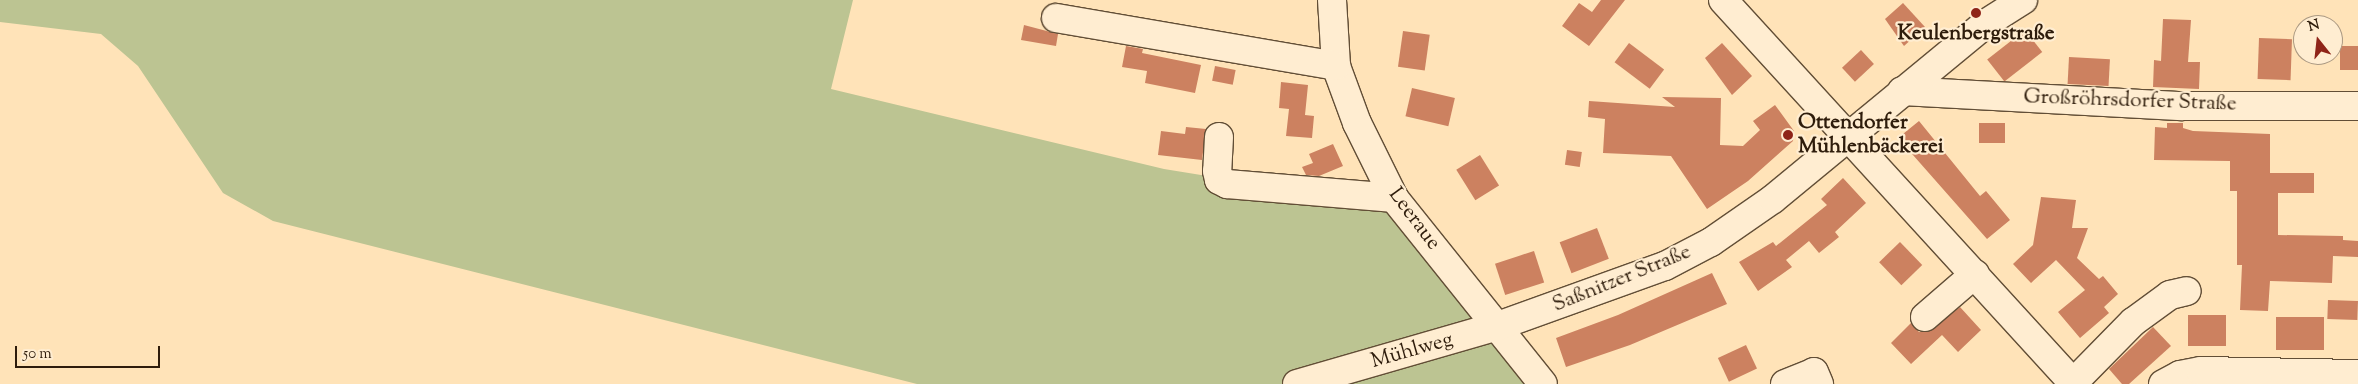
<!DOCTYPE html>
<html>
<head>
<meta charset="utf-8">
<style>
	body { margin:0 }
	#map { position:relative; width:2358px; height:384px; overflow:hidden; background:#ffe3b8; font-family:"Sorts Mill Goudy",serif }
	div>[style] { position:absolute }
	.green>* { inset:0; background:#bcc492 }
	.building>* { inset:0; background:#cc8160; transform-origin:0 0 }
	.roads { filter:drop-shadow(1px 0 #624e36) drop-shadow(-1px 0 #624e36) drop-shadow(0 1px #624e36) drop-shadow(0 -1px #624e36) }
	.minor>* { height:28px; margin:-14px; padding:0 14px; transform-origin:14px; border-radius:14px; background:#ffedd1 }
	.dots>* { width:14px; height:14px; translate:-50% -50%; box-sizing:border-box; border:2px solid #ffedd1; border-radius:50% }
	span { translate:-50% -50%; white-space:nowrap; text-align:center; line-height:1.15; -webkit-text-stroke:4.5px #ffedd1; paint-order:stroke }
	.poi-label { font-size:21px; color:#2e1c0b; font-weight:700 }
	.left { translate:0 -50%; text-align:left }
	.street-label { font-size:21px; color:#2e1c0b }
	.north { position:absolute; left:2293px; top:15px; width:50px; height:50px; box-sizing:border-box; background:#ffedd1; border:1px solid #ab9982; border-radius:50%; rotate:344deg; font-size:14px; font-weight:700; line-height:20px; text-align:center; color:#2e1c0b }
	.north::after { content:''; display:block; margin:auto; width:18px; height:22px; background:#8f2418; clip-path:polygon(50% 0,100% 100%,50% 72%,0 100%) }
	.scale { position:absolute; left:15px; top:346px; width:145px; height:22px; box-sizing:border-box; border:2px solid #2e1c0b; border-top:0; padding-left:6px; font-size:15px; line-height:18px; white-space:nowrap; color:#2e1c0b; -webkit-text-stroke:4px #ffedd1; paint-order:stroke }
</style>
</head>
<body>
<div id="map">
	<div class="green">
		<i style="clip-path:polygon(0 0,853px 0,831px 89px,1164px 169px,1392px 206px,1530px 384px,917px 384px,273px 221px,223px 193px,138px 66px,101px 34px,0 22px)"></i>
	</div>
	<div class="building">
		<i style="clip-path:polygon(1601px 0,1625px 0,1589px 46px,1562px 26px,1579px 3px,1592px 12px)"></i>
		<i style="clip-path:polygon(1903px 3px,1925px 27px,1904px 46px,1885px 19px)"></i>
		<i style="clip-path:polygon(2163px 19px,2191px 20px,2188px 62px,2200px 62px,2199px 89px,2153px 87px,2154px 60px,2161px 61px)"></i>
		<i style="clip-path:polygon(1024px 25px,1058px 34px,1056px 46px,1021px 40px)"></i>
		<i style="left:2025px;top:30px;width:28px;height:48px;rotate:52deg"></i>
		<i style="left:1403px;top:31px;width:27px;height:36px;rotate:8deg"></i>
		<i style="left:2259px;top:38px;width:33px;height:41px;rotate:2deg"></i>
		<i style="left:1629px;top:43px;width:44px;height:24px;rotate:37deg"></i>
		<i style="clip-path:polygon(1722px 43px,1752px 76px,1732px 95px,1705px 58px)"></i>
		<i style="clip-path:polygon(1126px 46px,1143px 49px,1142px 53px,1201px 65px,1195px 93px,1145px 83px,1147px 71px,1122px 67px)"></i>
		<i style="left:2340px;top:46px;width:18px;height:24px"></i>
		<i style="left:1861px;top:50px;width:19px;height:26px;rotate:47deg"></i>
		<i style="left:2069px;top:57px;width:41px;height:27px;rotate:3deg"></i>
		<i style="left:1215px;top:66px;width:21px;height:15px;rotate:11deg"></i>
		<i style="clip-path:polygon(1281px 82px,1308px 85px,1305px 115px,1314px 116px,1312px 138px,1286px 136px,1289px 109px,1279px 108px)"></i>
		<i style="left:1412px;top:88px;width:44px;height:29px;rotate:13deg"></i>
		<i style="clip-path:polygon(1662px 97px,1721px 98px,1720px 145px,1743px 146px,1760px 130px,1753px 121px,1775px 105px,1794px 131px,1793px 141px,1748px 181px,1707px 209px,1671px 156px,1603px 153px,1605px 119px,1588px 117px,1589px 101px,1675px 107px)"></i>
		<i style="clip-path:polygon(1919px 121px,1980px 196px,1986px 191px,2010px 220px,1987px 239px,1898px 138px)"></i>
		<i style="left:1979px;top:123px;width:26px;height:20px"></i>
		<i style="clip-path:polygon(2167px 123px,2183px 123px,2183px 128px,2193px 131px,2270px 134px,2270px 173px,2314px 173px,2314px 193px,2278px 193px,2278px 235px,2343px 236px,2343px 240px,2358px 241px,2358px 257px,2333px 256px,2332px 283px,2270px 281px,2268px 311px,2240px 310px,2242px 265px,2237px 265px,2237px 191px,2230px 191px,2230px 161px,2154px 160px,2155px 127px,2167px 128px)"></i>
		<i style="clip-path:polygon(1186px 127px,1206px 129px,1202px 160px,1158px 155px,1161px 131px,1185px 134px)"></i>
		<i style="clip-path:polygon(1333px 144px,1343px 166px,1319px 176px,1306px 175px,1302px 167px,1313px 163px,1309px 154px)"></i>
		<i style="left:1567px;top:150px;width:15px;height:15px;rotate:8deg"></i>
		<i style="left:1480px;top:155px;width:36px;height:28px;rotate:58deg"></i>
		<i style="clip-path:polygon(1843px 178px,1866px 203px,1835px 232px,1839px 237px,1819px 253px,1809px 241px,1786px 260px,1792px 267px,1758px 291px,1739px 262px,1773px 242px,1776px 246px,1827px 205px,1821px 199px)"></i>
		<i style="clip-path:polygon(2041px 197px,2076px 200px,2072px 228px,2088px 228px,2077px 258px,2099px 279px,2103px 276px,2118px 294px,2104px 307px,2109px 313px,2080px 338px,2058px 312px,2085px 290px,2056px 260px,2031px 283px,2013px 264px,2033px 245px)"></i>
		<i style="left:1597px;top:228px;width:33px;height:40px;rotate:69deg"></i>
		<i style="left:1900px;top:242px;width:32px;height:29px;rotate:46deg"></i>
		<i style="left:1534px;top:251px;width:33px;height:41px;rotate:72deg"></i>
		<i style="clip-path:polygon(1712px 273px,1727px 304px,1630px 345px,1566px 367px,1556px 338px,1618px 315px)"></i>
		<i style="left:2328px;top:300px;width:30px;height:19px;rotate:2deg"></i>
		<i style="clip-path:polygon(1960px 307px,1981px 330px,1958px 352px,1942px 335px,1911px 364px,1891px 343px,1911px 323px,1919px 332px,1928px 332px)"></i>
		<i style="left:2188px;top:315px;width:38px;height:31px"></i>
		<i style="left:2324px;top:317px;width:33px;height:48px;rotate:90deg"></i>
		<i style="clip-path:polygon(2153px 327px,2171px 346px,2129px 384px,2122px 384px,2109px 369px)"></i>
		<i style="left:1746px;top:345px;width:26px;height:31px;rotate:65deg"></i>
	</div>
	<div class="roads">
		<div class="minor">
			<i style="left:1332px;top:0;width:66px;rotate:86.5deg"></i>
			<i style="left:1336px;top:66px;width:61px;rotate:69.8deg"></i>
			<i style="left:1357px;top:123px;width:84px;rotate:63.7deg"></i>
			<i style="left:1394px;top:198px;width:238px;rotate:51.3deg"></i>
			<i style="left:1723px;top:0;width:520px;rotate:47.57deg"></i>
			<i style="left:1056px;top:18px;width:284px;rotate:9.7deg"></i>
			<i style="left:1902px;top:91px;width:281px;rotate:3.1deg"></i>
			<i style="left:2183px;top:106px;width:175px"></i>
			<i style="left:1219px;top:137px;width:34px;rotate:93deg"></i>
			<i style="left:1217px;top:171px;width:9px;rotate:77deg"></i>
			<i style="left:1219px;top:180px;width:9px;rotate:27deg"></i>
			<i style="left:1227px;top:184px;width:168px;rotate:4.8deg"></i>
			<i style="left:1925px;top:317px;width:66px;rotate:-40.7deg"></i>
			<i style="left:2073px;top:383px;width:86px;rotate:-45.5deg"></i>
			<i style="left:2133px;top:322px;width:46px;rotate:-36.1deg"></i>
			<i style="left:2170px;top:295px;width:17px;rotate:-13deg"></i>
			<i style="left:1297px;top:384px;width:209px;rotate:-16.1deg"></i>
			<i style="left:1498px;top:326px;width:177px;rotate:-19.8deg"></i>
			<i style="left:1665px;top:266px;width:52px;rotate:-27.6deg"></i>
			<i style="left:1711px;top:242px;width:75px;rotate:-34.7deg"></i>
			<i style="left:1773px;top:199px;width:275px;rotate:-39.5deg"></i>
			<i style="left:1985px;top:24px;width:45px;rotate:-32.3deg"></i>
			<i style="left:1785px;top:384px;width:31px;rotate:-22deg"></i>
			<i style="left:1814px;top:372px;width:13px;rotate:67deg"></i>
			<i style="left:2163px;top:384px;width:19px;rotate:-28deg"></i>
			<i style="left:2180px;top:375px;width:21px;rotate:-11deg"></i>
			<i style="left:2201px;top:371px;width:157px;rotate:1.1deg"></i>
		</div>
	</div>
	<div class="dots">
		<i style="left:1976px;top:13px;background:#8f2418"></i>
		<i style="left:1788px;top:135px;background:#8f2418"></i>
	</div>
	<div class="poi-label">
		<span style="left:1976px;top:34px">Keulenbergstraße</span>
		<span class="left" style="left:1798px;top:135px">Ottendorfer<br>Mühlenbäckerei</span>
	</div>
	<div class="street-label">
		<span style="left:2130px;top:101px;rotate:2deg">Großröhrsdorfer Straße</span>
		<span style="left:1414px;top:219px;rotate:53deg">Leeraue</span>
		<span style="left:1622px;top:279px;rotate:-22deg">Saßnitzer Straße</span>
		<span style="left:1412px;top:351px;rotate:-16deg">Mühlweg</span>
	</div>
	<div class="north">N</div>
	<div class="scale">50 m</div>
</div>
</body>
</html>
